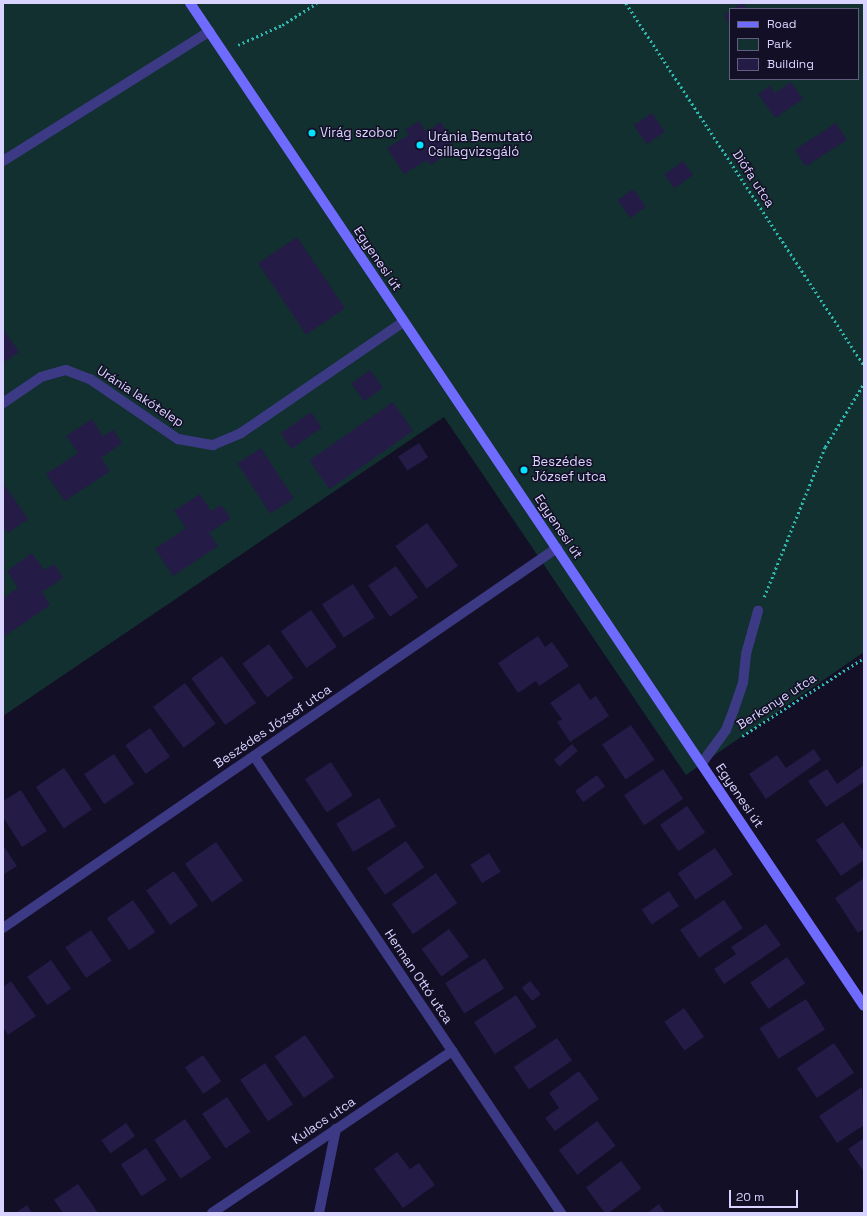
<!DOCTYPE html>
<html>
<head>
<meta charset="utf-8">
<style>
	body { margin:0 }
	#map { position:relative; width:867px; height:1216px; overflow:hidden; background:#130f26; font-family:"Space Grotesk",sans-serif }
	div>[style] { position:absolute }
	.green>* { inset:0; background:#12302f }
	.building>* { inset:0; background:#241b47; transform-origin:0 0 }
	.path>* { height:2.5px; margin-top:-1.25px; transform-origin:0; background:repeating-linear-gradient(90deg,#2fb8b0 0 2px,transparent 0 5px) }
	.lane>* { height:10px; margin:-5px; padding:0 5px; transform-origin:5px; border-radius:5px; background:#3d3a85 }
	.street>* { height:10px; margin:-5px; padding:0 5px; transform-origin:5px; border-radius:5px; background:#3d3a85 }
	.secondary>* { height:10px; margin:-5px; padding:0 5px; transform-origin:5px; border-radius:5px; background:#6f6bff }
	.dots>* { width:11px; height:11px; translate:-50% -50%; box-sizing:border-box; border:2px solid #130f26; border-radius:50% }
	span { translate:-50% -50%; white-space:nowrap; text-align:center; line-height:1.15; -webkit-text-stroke:3px #130f26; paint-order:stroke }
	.poi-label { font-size:13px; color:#d9d4ff }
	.left { translate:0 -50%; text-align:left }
	.street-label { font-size:13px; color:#d9d4ff }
	.frame { position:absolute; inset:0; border:4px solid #d9d4ff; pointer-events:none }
	.legend { position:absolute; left:729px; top:8px; width:130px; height:72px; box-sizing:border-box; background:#130f26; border:1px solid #625e7d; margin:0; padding:5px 7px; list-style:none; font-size:12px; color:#d9d4ff }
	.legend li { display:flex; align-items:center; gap:8px; height:20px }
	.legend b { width:20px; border:1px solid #625e7d }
	.scale { position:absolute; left:729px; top:1190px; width:69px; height:18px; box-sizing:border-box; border:2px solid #d9d4ff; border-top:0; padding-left:5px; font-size:12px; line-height:14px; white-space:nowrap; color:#d9d4ff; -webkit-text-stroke:3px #130f26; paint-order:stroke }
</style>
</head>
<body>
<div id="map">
	<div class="green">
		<i style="clip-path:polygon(evenodd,3px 3px,864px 3px,864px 652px,686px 775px,444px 417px,3px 716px,3px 3px,730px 9px,858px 9px,858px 79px,730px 79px,730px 9px)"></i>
	</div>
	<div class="building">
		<i style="clip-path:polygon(743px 3px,747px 9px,733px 9px,741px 3px)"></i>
		<i style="clip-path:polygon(730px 11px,730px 25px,724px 15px)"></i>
		<i style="clip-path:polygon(791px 82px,803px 99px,775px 118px,758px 94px,770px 86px,775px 93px)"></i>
		<i style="left:652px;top:113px;width:23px;height:22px;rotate:56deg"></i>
		<i style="clip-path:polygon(419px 121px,426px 132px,441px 122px,453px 142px,440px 150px,444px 156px,431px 165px,427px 160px,404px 174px,387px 148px,409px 135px,405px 130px)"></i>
		<i style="left:836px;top:123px;width:20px;height:49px;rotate:57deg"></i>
		<i style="left:683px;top:161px;width:17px;height:23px;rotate:54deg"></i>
		<i style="left:633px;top:189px;width:22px;height:19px;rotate:54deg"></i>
		<i style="left:297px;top:237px;width:86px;height:47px;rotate:56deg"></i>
		<i style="clip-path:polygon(3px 329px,19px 352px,3px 363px)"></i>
		<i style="left:370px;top:370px;width:22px;height:23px;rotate:54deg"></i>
		<i style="left:393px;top:402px;width:35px;height:102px;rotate:55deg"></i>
		<i style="left:311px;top:412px;width:19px;height:37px;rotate:55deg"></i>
		<i style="clip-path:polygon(92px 419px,103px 436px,113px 430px,122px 443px,101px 458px,110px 471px,65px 501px,46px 474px,78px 453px,66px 436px)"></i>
		<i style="left:419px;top:443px;width:17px;height:25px;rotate:57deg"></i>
		<i style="left:261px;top:448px;width:60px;height:28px;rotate:57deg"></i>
		<i style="clip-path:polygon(3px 483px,28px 519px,8px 533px,3px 526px)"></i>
		<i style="clip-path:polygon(200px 494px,211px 511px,221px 505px,231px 518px,209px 533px,218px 546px,173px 576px,155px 549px,186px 528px,174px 511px)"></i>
		<i style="left:427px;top:523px;width:53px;height:39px;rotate:54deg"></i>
		<i style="clip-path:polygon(32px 553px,44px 570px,54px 564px,63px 578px,42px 592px,50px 605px,5px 636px,3px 632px,3px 598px,18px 588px,7px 571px)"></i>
		<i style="left:396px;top:566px;width:38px;height:34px;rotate:55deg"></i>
		<i style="left:353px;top:584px;width:40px;height:37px;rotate:57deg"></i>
		<i style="left:311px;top:610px;width:45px;height:37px;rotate:55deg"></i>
		<i style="clip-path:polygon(538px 636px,545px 647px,552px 642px,569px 666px,539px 686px,536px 681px,518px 693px,498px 663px)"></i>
		<i style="left:269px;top:644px;width:42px;height:33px;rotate:54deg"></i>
		<i style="left:222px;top:656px;width:58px;height:38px;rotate:54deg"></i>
		<i style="left:185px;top:683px;width:51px;height:40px;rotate:53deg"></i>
		<i style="clip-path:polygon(579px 683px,590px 700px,596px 696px,609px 716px,570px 742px,557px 722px,562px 719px,550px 703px)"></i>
		<i style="left:631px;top:725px;width:42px;height:35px;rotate:56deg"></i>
		<i style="left:150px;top:728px;width:35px;height:30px;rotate:55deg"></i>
		<i style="left:572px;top:744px;width:9px;height:24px;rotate:49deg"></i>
		<i style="clip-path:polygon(814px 749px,821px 760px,766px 799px,749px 774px,777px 755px,786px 768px)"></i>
		<i style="left:114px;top:754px;width:36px;height:36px;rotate:56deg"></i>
		<i style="left:331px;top:762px;width:40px;height:31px;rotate:57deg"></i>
		<i style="clip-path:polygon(864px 765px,864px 782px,826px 807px,808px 781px,827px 769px,837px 784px)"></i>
		<i style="left:64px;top:768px;width:50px;height:34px;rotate:56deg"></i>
		<i style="left:663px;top:769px;width:36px;height:47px;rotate:56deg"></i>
		<i style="left:597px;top:775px;width:14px;height:27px;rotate:54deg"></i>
		<i style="clip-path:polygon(21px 790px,47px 831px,22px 847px,3px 817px,3px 801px)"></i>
		<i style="left:379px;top:798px;width:33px;height:50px;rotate:59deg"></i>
		<i style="left:687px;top:806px;width:32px;height:33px;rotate:55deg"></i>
		<i style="clip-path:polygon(843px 822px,864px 852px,864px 860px,841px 876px,816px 840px)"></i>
		<i style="left:406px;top:841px;width:32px;height:48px;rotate:55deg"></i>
		<i style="left:216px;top:842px;width:47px;height:38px;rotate:55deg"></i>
		<i style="clip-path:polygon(3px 845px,17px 866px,3px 875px)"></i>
		<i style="left:715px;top:848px;width:32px;height:45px;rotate:56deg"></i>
		<i style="left:489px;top:853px;width:22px;height:22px;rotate:58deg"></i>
		<i style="left:174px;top:871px;width:42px;height:34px;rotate:55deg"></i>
		<i style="left:436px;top:873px;width:37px;height:54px;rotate:55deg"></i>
		<i style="clip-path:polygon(864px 878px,864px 929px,858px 933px,835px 898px)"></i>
		<i style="left:669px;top:891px;width:18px;height:33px;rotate:56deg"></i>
		<i style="left:133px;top:900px;width:39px;height:32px;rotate:55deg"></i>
		<i style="left:724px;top:900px;width:34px;height:53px;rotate:56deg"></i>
		<i style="clip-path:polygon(766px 924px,781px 945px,724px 984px,714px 969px,736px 954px,731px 947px)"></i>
		<i style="left:449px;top:929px;width:34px;height:34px;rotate:54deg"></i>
		<i style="left:91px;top:930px;width:37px;height:31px;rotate:56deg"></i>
		<i style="left:787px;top:957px;width:32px;height:45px;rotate:55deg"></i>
		<i style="left:485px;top:958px;width:36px;height:47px;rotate:58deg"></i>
		<i style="left:51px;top:960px;width:35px;height:29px;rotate:55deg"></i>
		<i style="clip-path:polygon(11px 981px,36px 1016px,8px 1035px,3px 1027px,3px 987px)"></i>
		<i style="left:530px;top:981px;width:17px;height:11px;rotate:50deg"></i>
		<i style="left:516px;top:995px;width:38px;height:50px;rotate:57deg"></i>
		<i style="left:806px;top:999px;width:36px;height:55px;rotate:58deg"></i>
		<i style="left:684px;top:1008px;width:35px;height:24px;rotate:55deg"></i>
		<i style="left:305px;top:1035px;width:51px;height:37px;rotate:55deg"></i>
		<i style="left:557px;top:1038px;width:27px;height:52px;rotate:56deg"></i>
		<i style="left:834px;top:1043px;width:36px;height:45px;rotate:56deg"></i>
		<i style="left:203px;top:1055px;width:32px;height:22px;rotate:55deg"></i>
		<i style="left:265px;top:1063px;width:50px;height:30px;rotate:56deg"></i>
		<i style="clip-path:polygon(579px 1071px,599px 1099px,555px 1131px,545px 1118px,559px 1108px,549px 1093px)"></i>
		<i style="clip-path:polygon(862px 1087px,864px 1125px,837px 1143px,819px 1116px)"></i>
		<i style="left:227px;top:1097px;width:42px;height:30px;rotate:56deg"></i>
		<i style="left:185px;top:1119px;width:47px;height:37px;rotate:56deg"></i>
		<i style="left:597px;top:1121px;width:31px;height:48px;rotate:53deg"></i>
		<i style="left:126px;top:1123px;width:16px;height:30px;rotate:55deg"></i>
		<i style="clip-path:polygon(864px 1138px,864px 1172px,848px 1149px)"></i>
		<i style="left:146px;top:1148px;width:38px;height:30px;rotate:57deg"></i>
		<i style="clip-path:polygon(397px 1152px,410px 1169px,419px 1163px,435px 1185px,403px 1208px,374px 1169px)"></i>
		<i style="left:621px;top:1161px;width:34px;height:44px;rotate:53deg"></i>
		<i style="clip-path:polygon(78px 1184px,92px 1204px,98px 1213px,63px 1213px,54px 1200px)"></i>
		<i style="clip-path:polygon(659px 1204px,665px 1213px,647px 1213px)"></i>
		<i style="clip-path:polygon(27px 1205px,32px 1213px,15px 1213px)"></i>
	</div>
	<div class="path">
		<i style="left:626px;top:3px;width:433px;rotate:56.7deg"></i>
		<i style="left:238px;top:45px;width:48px;rotate:-24.4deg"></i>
		<i style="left:282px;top:25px;width:41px;rotate:-32.2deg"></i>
		<i style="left:764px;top:597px;width:162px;rotate:-67.9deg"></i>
		<i style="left:825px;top:447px;width:75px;rotate:-58.6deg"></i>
		<i style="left:742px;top:736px;width:145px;rotate:-32.6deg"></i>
	</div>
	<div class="lane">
		<i style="left:3px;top:161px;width:244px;rotate:-32.1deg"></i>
	</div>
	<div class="street">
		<i style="left:3px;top:403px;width:46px;rotate:-34.4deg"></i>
		<i style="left:41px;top:377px;width:26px;rotate:-16deg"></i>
		<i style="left:66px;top:370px;width:26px;rotate:21deg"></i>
		<i style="left:90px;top:379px;width:107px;rotate:34.3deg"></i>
		<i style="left:178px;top:439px;width:36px;rotate:10deg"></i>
		<i style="left:213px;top:445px;width:30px;rotate:-23deg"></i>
		<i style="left:241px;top:433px;width:196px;rotate:-34.4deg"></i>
		<i style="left:254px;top:756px;width:551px;rotate:56.11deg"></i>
		<i style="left:702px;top:763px;width:41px;rotate:-54deg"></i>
		<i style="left:726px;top:730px;width:22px;rotate:-69deg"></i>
		<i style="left:734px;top:709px;width:28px;rotate:-71deg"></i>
		<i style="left:743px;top:683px;width:29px;rotate:-84deg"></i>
		<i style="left:746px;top:654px;width:45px;rotate:-74.4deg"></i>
		<i style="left:3px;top:928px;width:672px;rotate:-34.45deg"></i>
		<i style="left:212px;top:1213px;width:290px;rotate:-34deg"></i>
		<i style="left:319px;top:1213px;width:86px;rotate:-78.6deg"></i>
	</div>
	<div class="secondary">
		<i style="left:190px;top:3px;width:1208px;rotate:56.1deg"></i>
	</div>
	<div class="dots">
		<i style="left:312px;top:133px;background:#00e5ff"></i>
		<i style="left:420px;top:145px;background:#00e5ff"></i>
		<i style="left:524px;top:470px;background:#00e5ff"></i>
	</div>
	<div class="poi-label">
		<span class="left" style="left:320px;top:133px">Virág szobor</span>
		<span class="left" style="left:428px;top:145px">Uránia Bemutató<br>Csillagvizsgáló</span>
		<span class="left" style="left:532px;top:470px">Beszédes<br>József utca</span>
	</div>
	<div class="street-label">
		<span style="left:753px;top:179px;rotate:57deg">Diófa utca</span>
		<span style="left:377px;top:259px;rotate:56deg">Egyenesi út</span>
		<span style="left:140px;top:397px;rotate:33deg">Uránia lakótelep</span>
		<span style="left:558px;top:527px;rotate:56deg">Egyenesi út</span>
		<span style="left:777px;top:702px;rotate:-33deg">Berkenye utca</span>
		<span style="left:273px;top:727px;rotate:-34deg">Beszédes József utca</span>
		<span style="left:739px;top:796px;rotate:56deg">Egyenesi út</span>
		<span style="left:418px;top:977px;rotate:56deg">Herman Ottó utca</span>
		<span style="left:324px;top:1121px;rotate:-34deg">Kulacs utca</span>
	</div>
	<div class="frame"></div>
	<ul class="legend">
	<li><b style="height:5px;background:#6f6bff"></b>Road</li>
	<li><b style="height:11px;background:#12302f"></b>Park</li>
	<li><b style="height:11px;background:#241b47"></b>Building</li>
	</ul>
	<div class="scale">20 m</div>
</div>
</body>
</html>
